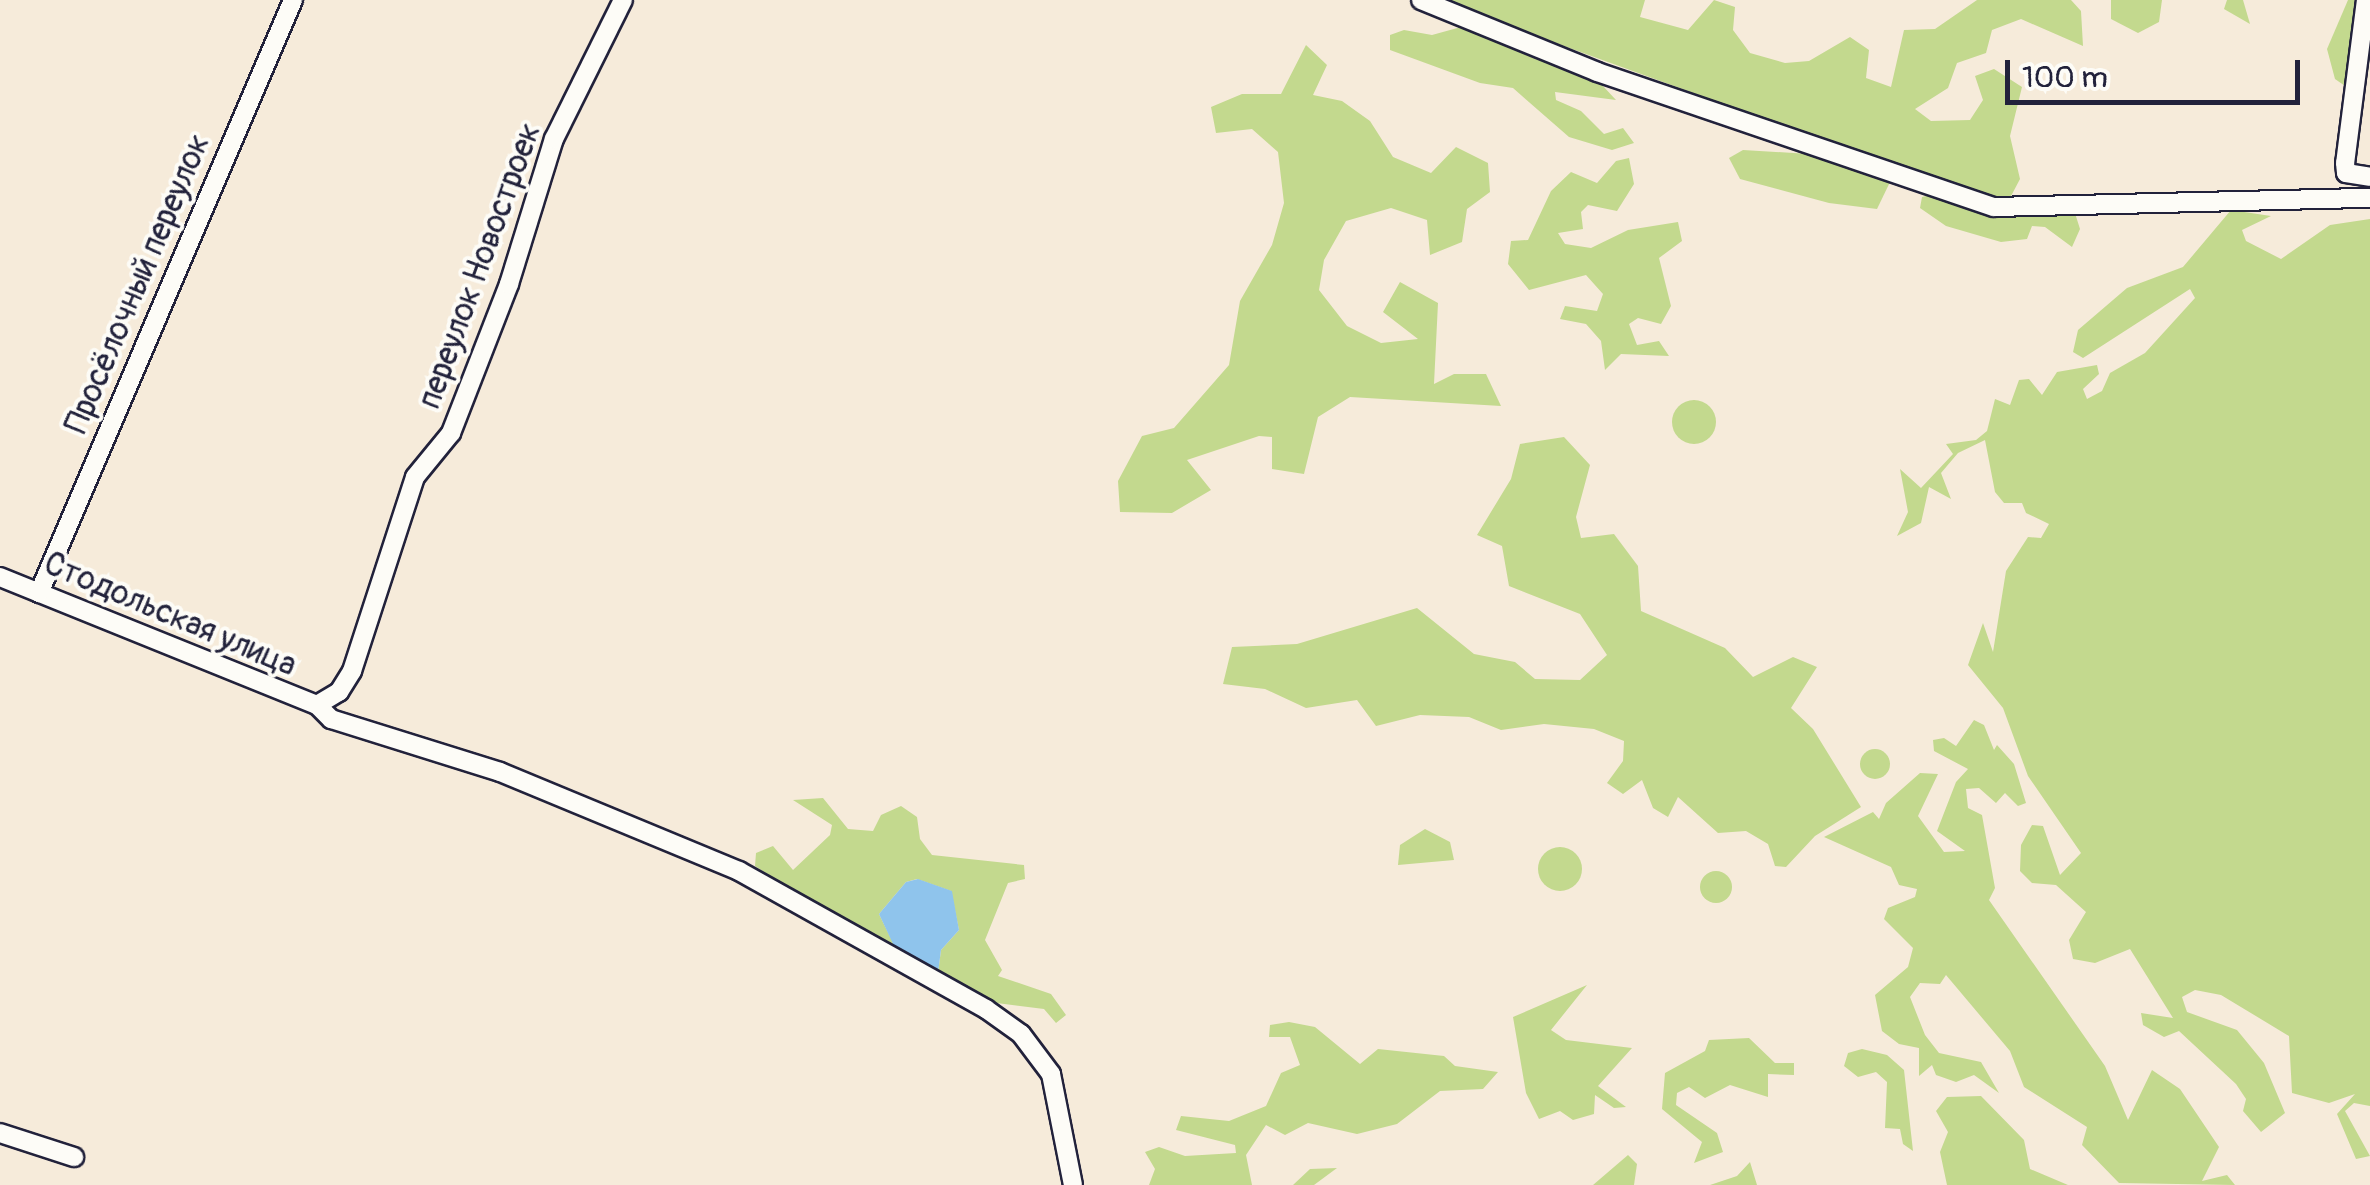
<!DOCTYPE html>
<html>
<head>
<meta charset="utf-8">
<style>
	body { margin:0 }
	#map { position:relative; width:2370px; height:1185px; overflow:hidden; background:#f6ebda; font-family:Pangolin,sans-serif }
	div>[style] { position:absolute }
	.green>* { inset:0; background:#c3d98e }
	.round { border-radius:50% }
	.water>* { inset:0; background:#8fc4ec }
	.roads { filter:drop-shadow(2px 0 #22223b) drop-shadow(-2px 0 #22223b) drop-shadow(0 2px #22223b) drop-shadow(0 -2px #22223b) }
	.street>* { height:18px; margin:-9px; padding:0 9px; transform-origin:9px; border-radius:9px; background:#fdfcf7 }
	span { translate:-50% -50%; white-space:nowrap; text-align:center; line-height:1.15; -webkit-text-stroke:8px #fdfcf7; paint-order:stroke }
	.street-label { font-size:32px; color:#22223b }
	.scale { position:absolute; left:2005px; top:60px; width:295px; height:45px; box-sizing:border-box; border:5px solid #22223b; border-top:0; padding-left:12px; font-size:30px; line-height:35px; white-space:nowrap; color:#22223b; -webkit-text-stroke:8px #fdfcf7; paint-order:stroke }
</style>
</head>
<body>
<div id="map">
	<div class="green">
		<i style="clip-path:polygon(1437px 0,1645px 0,1640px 17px,1688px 30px,1714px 0,1735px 7px,1733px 30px,1750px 53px,1785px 63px,1809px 61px,1850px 37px,1869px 50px,1866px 78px,1891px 87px,1904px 30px,1935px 29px,1977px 0,2071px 0,2081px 11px,2083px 46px,2021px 19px,1992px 30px,1986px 53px,1957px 63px,1948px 88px,1915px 109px,1931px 121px,1970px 120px,1983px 100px,1975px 76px,1994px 69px,2022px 87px,2010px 136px,2020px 179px,2010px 198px,1972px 194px)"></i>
		<i style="clip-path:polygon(2111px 0,2162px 0,2159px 22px,2138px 33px,2111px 19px)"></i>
		<i style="clip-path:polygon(2227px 0,2243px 0,2250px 24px,2224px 9px)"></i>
		<i style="clip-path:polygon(2348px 0,2363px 0,2348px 88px,2335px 79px,2327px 49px)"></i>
		<i style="clip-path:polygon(1461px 27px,1602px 85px,1616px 100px,1555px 92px,1556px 100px,1581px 111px,1604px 134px,1623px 128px,1634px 143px,1612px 150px,1569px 137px,1513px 88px,1480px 83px,1390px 50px,1390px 35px,1404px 30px,1432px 35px)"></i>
		<i style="clip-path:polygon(1306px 45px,1327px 65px,1313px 95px,1342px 101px,1370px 121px,1393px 157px,1431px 173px,1456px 147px,1488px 163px,1490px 192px,1467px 209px,1462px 242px,1430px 255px,1427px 220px,1391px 208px,1346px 221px,1324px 260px,1319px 290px,1347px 326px,1381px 343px,1418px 339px,1383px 312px,1400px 282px,1438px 303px,1434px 384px,1454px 374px,1486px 374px,1501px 406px,1350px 397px,1318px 417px,1304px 474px,1272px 469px,1272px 437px,1259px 436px,1187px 460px,1211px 490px,1172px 513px,1120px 512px,1118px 481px,1142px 436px,1174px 428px,1229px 365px,1240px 301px,1272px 245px,1284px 203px,1278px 152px,1252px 129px,1216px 133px,1211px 107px,1242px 94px,1281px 94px)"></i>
		<i style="clip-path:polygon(1743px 150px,1809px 154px,1891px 180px,1877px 209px,1829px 203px,1740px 179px,1729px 158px)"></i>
		<i style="clip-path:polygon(1629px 158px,1634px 184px,1617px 211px,1588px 205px,1581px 212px,1583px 229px,1558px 233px,1565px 244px,1591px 248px,1628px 230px,1678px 222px,1682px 241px,1659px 258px,1671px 306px,1661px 324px,1638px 318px,1629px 324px,1637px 345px,1659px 341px,1669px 356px,1621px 354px,1605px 370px,1601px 341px,1586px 324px,1560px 319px,1565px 306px,1597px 311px,1603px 294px,1586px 275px,1529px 290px,1508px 264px,1511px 241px,1528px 240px,1551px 191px,1571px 172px,1597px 183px,1616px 161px)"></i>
		<i style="clip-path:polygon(1935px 194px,1996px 212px,2074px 210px,2080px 229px,2072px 247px,2045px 227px,2032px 226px,2027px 239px,2001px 242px,1946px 226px,1920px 208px,1922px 197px)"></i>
		<i style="clip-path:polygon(2231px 210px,2271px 216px,2242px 230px,2246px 241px,2281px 259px,2330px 225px,2370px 219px,2370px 1106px,2354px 1103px,2345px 1111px,2370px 1156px,2356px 1159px,2337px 1114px,2355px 1094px,2329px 1103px,2292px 1093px,2289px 1036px,2221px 995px,2195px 990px,2182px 997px,2187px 1012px,2237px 1030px,2264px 1063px,2285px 1113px,2261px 1132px,2243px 1111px,2246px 1099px,2236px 1084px,2179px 1031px,2164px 1037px,2143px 1025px,2141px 1013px,2173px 1018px,2130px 949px,2095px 963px,2073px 959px,2069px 940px,2086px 912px,2056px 885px,2032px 883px,2020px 871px,2021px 845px,2032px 825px,2043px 826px,2060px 875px,2081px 853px,2028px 776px,2003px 708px,1968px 665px,1983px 623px,1993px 652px,2006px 571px,2028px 537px,2041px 538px,2049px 524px,2026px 513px,2022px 503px,2004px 503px,1995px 492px,1985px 440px,1958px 453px,1941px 473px,1951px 499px,1929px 487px,1921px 523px,1897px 536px,1908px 512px,1900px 469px,1921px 488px,1953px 454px,1946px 444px,1976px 440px,1987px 431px,1995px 399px,2010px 405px,2019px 380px,2029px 379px,2042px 395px,2057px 372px,2097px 365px,2099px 374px,2083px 389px,2087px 399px,2102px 391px,2110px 373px,2145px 353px,2195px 298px,2190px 289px,2083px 358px,2073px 352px,2078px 330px,2127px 288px,2183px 267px)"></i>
		<i class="round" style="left:1672px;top:400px;width:44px;height:44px"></i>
		<i style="clip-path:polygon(1564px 437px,1590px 465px,1576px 517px,1581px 538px,1614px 534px,1638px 566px,1641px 611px,1725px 648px,1753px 677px,1793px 657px,1817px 667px,1791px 708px,1813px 729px,1861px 807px,1815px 836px,1786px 867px,1775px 866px,1768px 844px,1746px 831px,1718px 833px,1678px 797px,1668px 817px,1653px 808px,1642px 780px,1623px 794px,1607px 783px,1623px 761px,1624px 741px,1594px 729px,1544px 724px,1501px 730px,1469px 717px,1420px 715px,1376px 726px,1357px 700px,1306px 708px,1265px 689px,1223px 684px,1232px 647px,1297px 644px,1417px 608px,1474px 654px,1515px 662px,1535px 679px,1580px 680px,1607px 655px,1580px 614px,1509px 586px,1502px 546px,1477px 535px,1511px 479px,1520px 444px)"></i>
		<i style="clip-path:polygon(1974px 720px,1984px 725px,1994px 750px,1997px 745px,2014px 764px,2026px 803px,2018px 806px,2005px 793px,1996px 803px,1979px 788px,1966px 789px,1968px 808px,1982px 815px,1995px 888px,1989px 900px,2105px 1066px,2128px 1120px,2152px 1070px,2180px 1089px,2219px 1147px,2202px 1181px,2227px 1175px,2235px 1185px,2119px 1183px,2082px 1145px,2087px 1127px,2024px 1087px,2010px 1051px,1946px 975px,1940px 984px,1920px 983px,1910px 997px,1925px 1035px,1939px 1053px,1981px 1062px,1999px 1093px,1974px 1075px,1956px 1082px,1936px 1075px,1932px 1065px,1919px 1076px,1919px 1048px,1899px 1044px,1882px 1031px,1875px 995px,1908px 967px,1913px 948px,1884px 919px,1888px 908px,1915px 897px,1917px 889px,1899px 885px,1891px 867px,1824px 837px,1873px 812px,1879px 819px,1886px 803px,1920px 773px,1938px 774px,1918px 816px,1944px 852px,1965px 851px,1937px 831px,1956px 782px,1968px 769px,1934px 751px,1933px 740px,1944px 738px,1956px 746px)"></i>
		<i class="round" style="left:1860px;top:749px;width:30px;height:30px"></i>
		<i style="clip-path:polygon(evenodd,823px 798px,848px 829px,873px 831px,881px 815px,901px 806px,917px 817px,920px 839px,932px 855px,1024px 865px,1025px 879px,1008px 883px,985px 940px,1002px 970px,998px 976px,1051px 994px,1066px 1015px,1056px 1023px,1044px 1009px,989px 1002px,918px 970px,755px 866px,756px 853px,773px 846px,793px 870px,830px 835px,832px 825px,793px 800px,823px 798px,917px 879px,951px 891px,959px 930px,941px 950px,938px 973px,894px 945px,879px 914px,906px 882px,917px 879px)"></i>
		<i style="clip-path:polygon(1425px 829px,1450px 842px,1454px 860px,1398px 865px,1400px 845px)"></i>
		<i class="round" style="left:1538px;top:847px;width:44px;height:44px"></i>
		<i class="round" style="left:1700px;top:871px;width:32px;height:32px"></i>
		<i style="clip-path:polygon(1587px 985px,1551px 1030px,1566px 1040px,1632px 1048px,1598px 1086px,1626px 1107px,1614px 1108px,1595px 1095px,1594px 1114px,1573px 1120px,1560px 1111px,1539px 1119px,1526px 1093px,1513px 1017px)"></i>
		<i style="clip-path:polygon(1289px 1022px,1315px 1027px,1360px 1064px,1378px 1049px,1444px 1056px,1455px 1066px,1498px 1072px,1483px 1089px,1440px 1091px,1397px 1124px,1357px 1134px,1308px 1123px,1285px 1135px,1266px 1125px,1246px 1155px,1252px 1185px,1149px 1185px,1155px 1169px,1145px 1152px,1159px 1147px,1185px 1156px,1236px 1153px,1235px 1145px,1176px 1130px,1181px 1116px,1229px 1121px,1266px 1106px,1281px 1073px,1300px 1065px,1290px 1037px,1269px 1037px,1270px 1025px)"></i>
		<i style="clip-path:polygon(1749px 1038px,1775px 1063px,1794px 1063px,1794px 1075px,1768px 1074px,1768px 1097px,1730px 1085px,1705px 1098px,1689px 1087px,1677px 1093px,1676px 1105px,1717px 1133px,1723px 1152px,1694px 1163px,1702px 1142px,1662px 1109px,1665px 1073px,1705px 1051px,1709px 1040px)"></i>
		<i style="clip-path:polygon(1862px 1049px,1887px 1055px,1904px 1070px,1913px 1151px,1903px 1144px,1900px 1129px,1885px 1128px,1887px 1082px,1876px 1072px,1858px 1077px,1844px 1066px,1848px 1053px)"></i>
		<i style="clip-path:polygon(1981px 1096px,2024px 1140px,2030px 1169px,2068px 1185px,1947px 1185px,1940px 1152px,1948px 1132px,1936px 1111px,1947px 1097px)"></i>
		<i style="clip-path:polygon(1628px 1155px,1637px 1164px,1634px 1185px,1593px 1185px)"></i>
		<i style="clip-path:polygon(1750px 1162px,1757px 1185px,1710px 1185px,1737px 1176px)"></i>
		<i style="clip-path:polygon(1337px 1168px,1314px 1185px,1293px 1185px,1310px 1169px)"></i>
	</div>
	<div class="water">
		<i style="clip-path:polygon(918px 879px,952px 891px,959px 930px,941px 950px,938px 973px,894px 946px,879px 914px,906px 882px)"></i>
	</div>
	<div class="roads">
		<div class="street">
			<i style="left:1421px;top:0;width:190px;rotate:22.2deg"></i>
			<i style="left:1597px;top:72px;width:419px;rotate:18.8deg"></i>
			<i style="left:1994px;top:207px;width:376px;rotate:-1.4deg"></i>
			<i style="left:2366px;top:0;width:164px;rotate:97.3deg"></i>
			<i style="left:2345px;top:163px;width:10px;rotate:84deg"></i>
			<i style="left:2346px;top:173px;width:24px;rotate:9deg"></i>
			<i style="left:0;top:577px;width:342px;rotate:22deg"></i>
			<i style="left:39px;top:593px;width:645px;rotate:-66.81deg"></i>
			<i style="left:317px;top:705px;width:20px;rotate:45deg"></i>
			<i style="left:331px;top:719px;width:177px;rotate:17.4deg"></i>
			<i style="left:500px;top:772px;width:259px;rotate:22.5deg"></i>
			<i style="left:739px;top:871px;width:283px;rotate:29.2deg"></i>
			<i style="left:986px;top:1009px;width:43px;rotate:35.5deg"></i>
			<i style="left:1021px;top:1034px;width:50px;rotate:53.1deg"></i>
			<i style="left:1051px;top:1074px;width:113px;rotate:78.8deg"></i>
			<i style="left:317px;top:705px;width:26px;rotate:-31deg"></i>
			<i style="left:339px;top:692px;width:25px;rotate:-58deg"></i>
			<i style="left:352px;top:671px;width:204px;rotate:-72deg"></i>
			<i style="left:415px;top:477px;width:57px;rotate:-50.7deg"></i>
			<i style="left:451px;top:433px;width:160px;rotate:-68.7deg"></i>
			<i style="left:509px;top:284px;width:152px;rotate:-72.8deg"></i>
			<i style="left:554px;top:139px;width:155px;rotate:-63.6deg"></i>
			<i style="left:0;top:1133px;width:78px;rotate:18deg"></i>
		</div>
	</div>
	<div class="street-label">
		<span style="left:480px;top:266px;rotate:-70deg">переулок Новостроек</span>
		<span style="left:138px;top:284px;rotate:-67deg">Просёлочный переулок</span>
		<span style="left:170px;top:615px;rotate:23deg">Стодольская улица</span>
	</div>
	<div class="scale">100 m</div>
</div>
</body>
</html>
